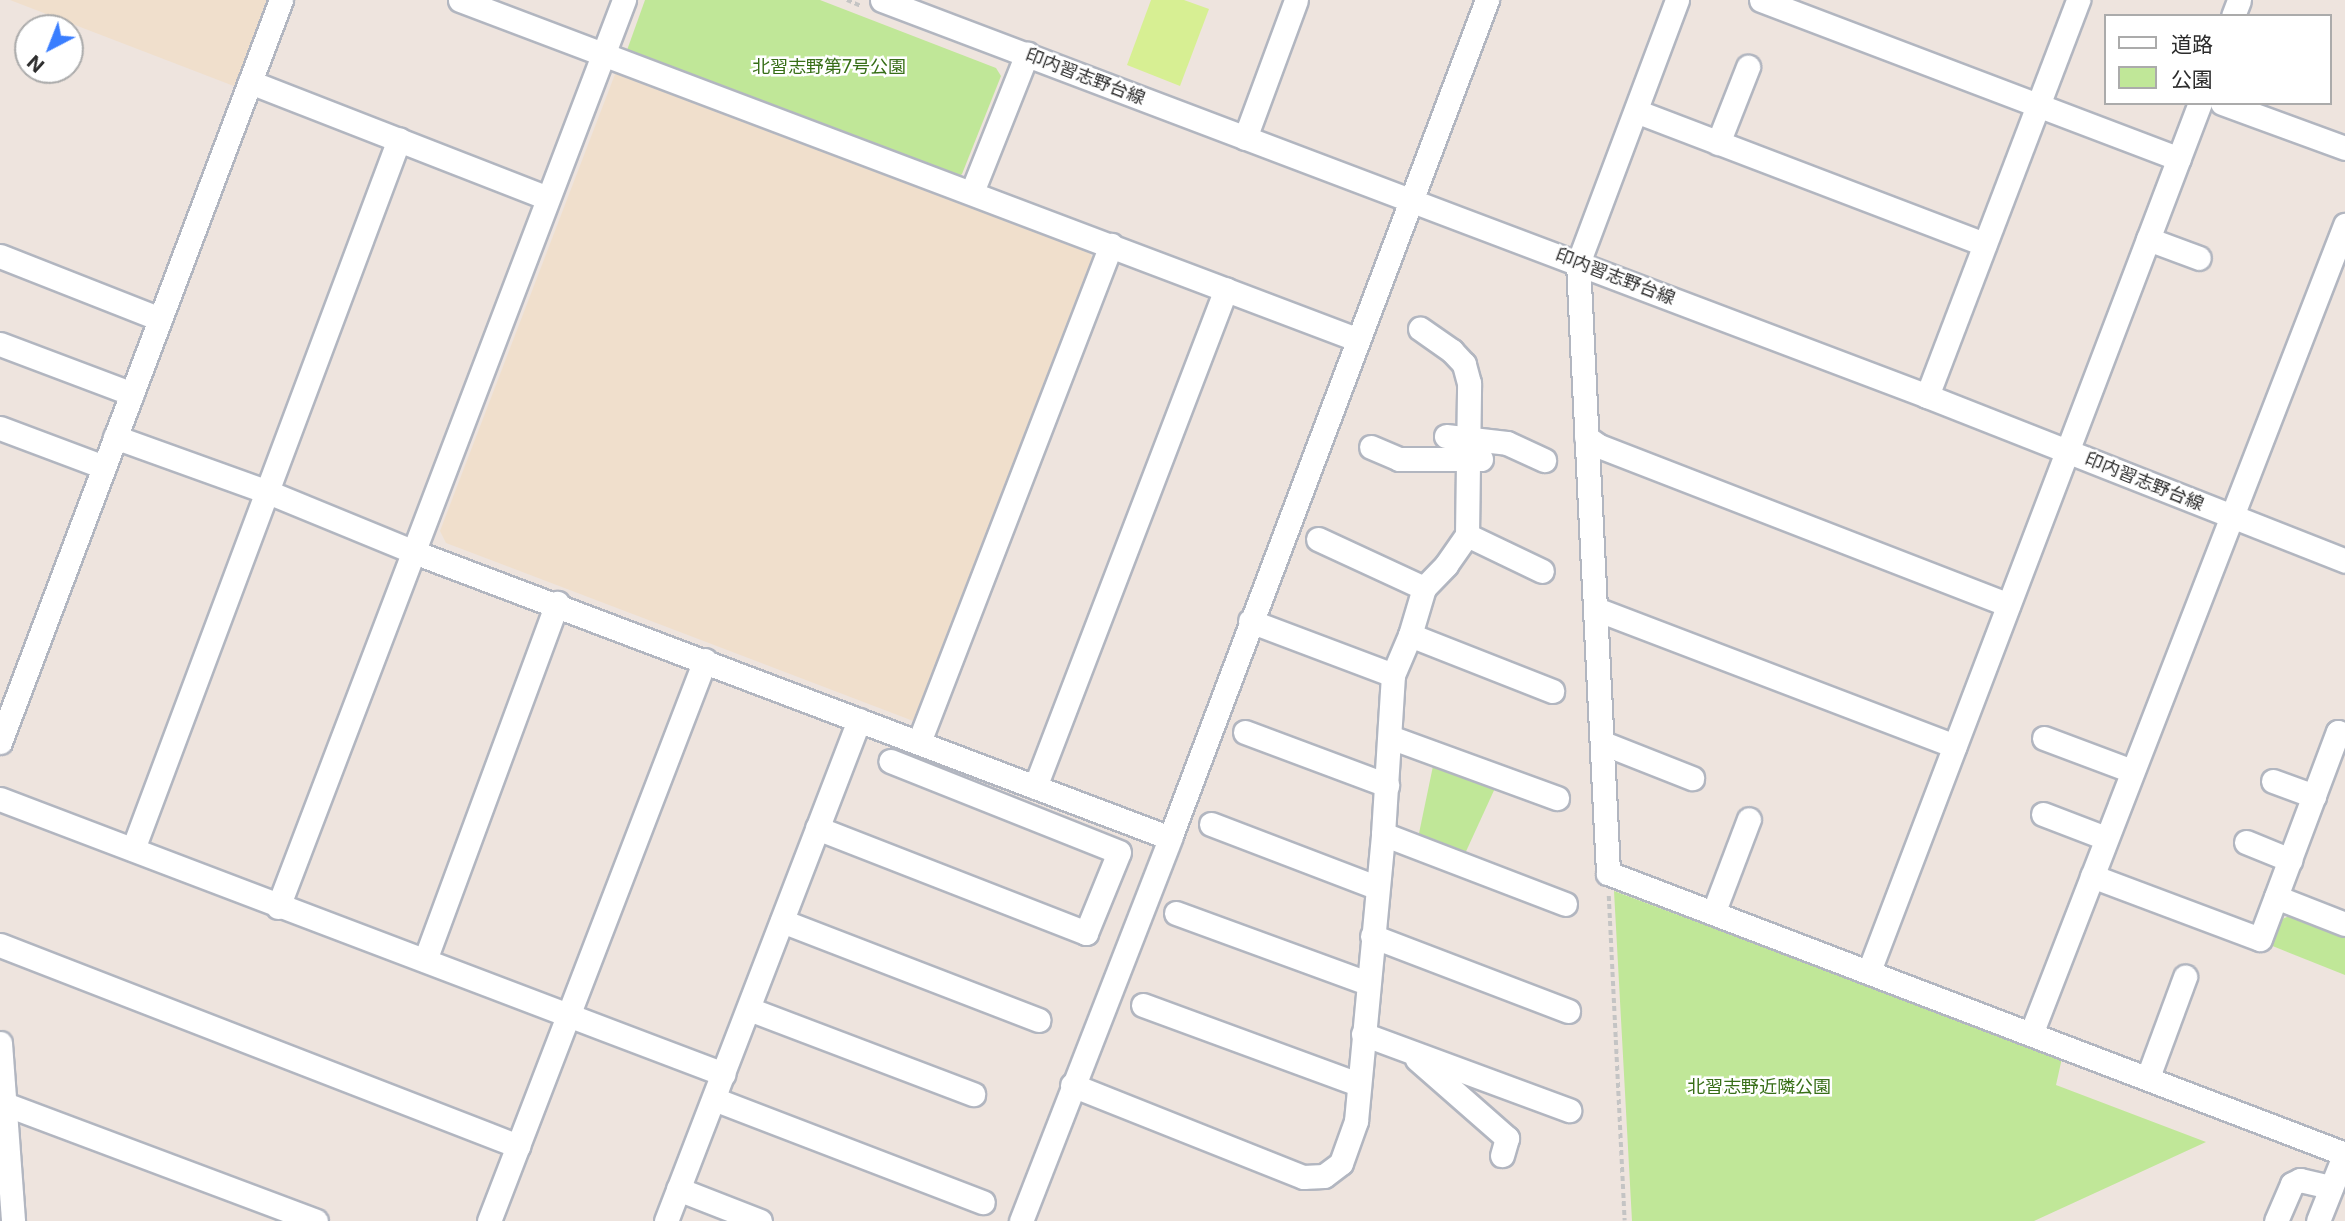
<!DOCTYPE html>
<html>
<head>
<meta charset="utf-8">
<style>
	body { margin:0 }
	#map { position:relative; width:2345px; height:1221px; overflow:hidden; background:#eee4de; font-family:Inter,"Noto Sans JP",sans-serif }
	div>[style] { position:absolute }
	.education>* { inset:0; background:#f0dfcc }
	.green>* { inset:0; background:#c0e798 }
	.pitch>* { inset:0; background:#d7ef93 }
	.path>* { height:3.5px; margin-top:-1.75px; transform-origin:0; background:repeating-linear-gradient(90deg,#c4c4c4 0 5px,transparent 0 8.5px) }
	.roads { filter:drop-shadow(2px 0 #b2b6c0) drop-shadow(-2px 0 #b2b6c0) drop-shadow(0 2px #b2b6c0) drop-shadow(0 -2px #b2b6c0) }
	.minor>* { height:23px; margin:-11.5px; padding:0 11.5px; transform-origin:11.5px; border-radius:11.5px; background:#fff }
	span { translate:-50% -50%; white-space:nowrap; text-align:center; line-height:1.15; -webkit-text-stroke:5px #fff; paint-order:stroke }
	.park-label { font-size:18px; color:#376e17 }
	.street-label { font-size:18px; color:#2c2c2c }
	.legend { position:absolute; left:2104px; top:14px; width:228px; height:91px; box-sizing:border-box; background:#fff; border:2px solid #ababab; margin:0; padding:9px 12px; list-style:none; font-size:21px; color:#2c2c2c }
	.legend li { display:flex; align-items:center; gap:14px; height:35px }
	.legend b { width:35px; border:2px solid #ababab }
	.north { position:absolute; left:14px; top:14px; width:70px; height:70px; box-sizing:border-box; background:#fff; border:2px solid #ababab; border-radius:50%; rotate:222deg; font-size:19px; font-weight:700; line-height:28px; text-align:center; color:#2c2c2c }
	.north::after { content:''; display:block; margin:auto; width:24px; height:32px; background:#3a7eff; clip-path:polygon(50% 0,100% 100%,50% 72%,0 100%) }
</style>
</head>
<body>
<div id="map">
	<div class="education">
		<i style="clip-path:polygon(10px 0,274px 0,239px 88px)"></i>
		<i style="clip-path:polygon(617px 69px,1087px 248px,1094px 261px,916px 722px,446px 543px,440px 531px)"></i>
	</div>
	<div class="green">
		<i style="clip-path:polygon(645px 0,820px 0,996px 68px,1001px 76px,962px 174px,955px 180px,626px 53px)"></i>
		<i style="clip-path:polygon(1433px 766px,1496px 786px,1463px 858px,1417px 843px)"></i>
		<i style="clip-path:polygon(1614px 891px,2062px 1058px,2056px 1085px,2206px 1142px,2034px 1221px,1632px 1221px)"></i>
		<i style="clip-path:polygon(2289px 916px,2345px 938px,2345px 975px,2270px 945px,2280px 920px)"></i>
	</div>
	<div class="pitch">
		<i style="clip-path:polygon(1151px 0,1184px 0,1209px 9px,1180px 86px,1127px 65px)"></i>
	</div>
	<div class="path">
		<i style="left:847px;top:0;width:15px;rotate:23deg"></i>
		<i style="left:1609px;top:896px;width:325px;rotate:87.2deg"></i>
	</div>
	<div class="roads">
		<div class="minor">
			<i style="left:460px;top:0;width:958px;rotate:20.72deg"></i>
			<i style="left:882px;top:0;width:1118px;rotate:20.75deg"></i>
			<i style="left:1927px;top:396px;width:449px;rotate:21.5deg"></i>
			<i style="left:1677px;top:0;width:281px;rotate:110.6deg"></i>
			<i style="left:1578px;top:263px;width:611px;rotate:87.18deg"></i>
			<i style="left:1608px;top:873px;width:789px;rotate:20.87deg"></i>
			<i style="left:1761px;top:0;width:447px;rotate:20.8deg"></i>
			<i style="left:2233px;top:16px;width:17px;rotate:-69deg"></i>
			<i style="left:250px;top:82px;width:319px;rotate:21.3deg"></i>
			<i style="left:2222px;top:103px;width:131px;rotate:20.1deg"></i>
			<i style="left:1636px;top:111px;width:373px;rotate:20.9deg"></i>
			<i style="left:1245px;top:138px;width:147px;rotate:-69.7deg"></i>
			<i style="left:1718px;top:143px;width:82px;rotate:-68.5deg"></i>
			<i style="left:972px;top:192px;width:149px;rotate:-68.3deg"></i>
			<i style="left:2148px;top:239px;width:54px;rotate:20.4deg"></i>
			<i style="left:0;top:256px;width:172px;rotate:21.5deg"></i>
			<i style="left:0;top:344px;width:141px;rotate:20.7deg"></i>
			<i style="left:1927px;top:396px;width:424px;rotate:-69.1deg"></i>
			<i style="left:0;top:428px;width:111px;rotate:20.6deg"></i>
			<i style="left:1446px;top:436px;width:61px;rotate:6.5deg"></i>
			<i style="left:1507px;top:443px;width:41px;rotate:24.7deg"></i>
			<i style="left:115px;top:437px;width:163px;rotate:19.8deg"></i>
			<i style="left:268px;top:492px;width:158px;rotate:22.3deg"></i>
			<i style="left:414px;top:552px;width:808px;rotate:20.72deg"></i>
			<i style="left:1586px;top:437px;width:16px;rotate:35deg"></i>
			<i style="left:1599px;top:446px;width:439px;rotate:21.2deg"></i>
			<i style="left:1371px;top:447px;width:30px;rotate:23deg"></i>
			<i style="left:1399px;top:459px;width:82px"></i>
			<i style="left:1467px;top:535px;width:83px;rotate:25.6deg"></i>
			<i style="left:1318px;top:539px;width:117px;rotate:24.8deg"></i>
			<i style="left:1596px;top:609px;width:384px;rotate:20.9deg"></i>
			<i style="left:1250px;top:621px;width:153px;rotate:20.7deg"></i>
			<i style="left:1410px;top:635px;width:153px;rotate:21.5deg"></i>
			<i style="left:1245px;top:732px;width:152px;rotate:20.5deg"></i>
			<i style="left:1390px;top:737px;width:178px;rotate:20.1deg"></i>
			<i style="left:2044px;top:738px;width:94px;rotate:20.6deg"></i>
			<i style="left:0;top:742px;width:793px;rotate:-69.26deg"></i>
			<i style="left:919px;top:742px;width:533px;rotate:-68.88deg"></i>
			<i style="left:1603px;top:743px;width:96px;rotate:21.5deg"></i>
			<i style="left:2273px;top:781px;width:44px;rotate:20.1deg"></i>
			<i style="left:1035px;top:787px;width:533px;rotate:-69.02deg"></i>
			<i style="left:0;top:799px;width:774px;rotate:20.82deg"></i>
			<i style="left:2043px;top:814px;width:67px;rotate:20.9deg"></i>
			<i style="left:1211px;top:824px;width:177px;rotate:20.9deg"></i>
			<i style="left:817px;top:828px;width:289px;rotate:21.3deg"></i>
			<i style="left:1086px;top:933px;width:87px;rotate:-67.8deg"></i>
			<i style="left:1119px;top:852px;width:246px;rotate:-158.3deg"></i>
			<i style="left:1383px;top:834px;width:195px;rotate:21deg"></i>
			<i style="left:2246px;top:842px;width:48px;rotate:22.2deg"></i>
			<i style="left:133px;top:849px;width:758px;rotate:-69.46deg"></i>
			<i style="left:2092px;top:876px;width:179px;rotate:20.6deg"></i>
			<i style="left:2260px;top:939px;width:221px;rotate:-69.4deg"></i>
			<i style="left:2338px;top:732px;width:8px;rotate:23deg"></i>
			<i style="left:2276px;top:897px;width:74px;rotate:21.4deg"></i>
			<i style="left:278px;top:907px;width:971px;rotate:-69.12deg"></i>
			<i style="left:1714px;top:911px;width:98px;rotate:-69.2deg"></i>
			<i style="left:1176px;top:913px;width:203px;rotate:20.1deg"></i>
			<i style="left:782px;top:921px;width:275px;rotate:21.1deg"></i>
			<i style="left:1372px;top:936px;width:210px;rotate:20.9deg"></i>
			<i style="left:0;top:945px;width:556px;rotate:21.21deg"></i>
			<i style="left:425px;top:960px;width:381px;rotate:-69.7deg"></i>
			<i style="left:1869px;top:971px;width:929px;rotate:-69.13deg"></i>
			<i style="left:1143px;top:1005px;width:229px;rotate:20.2deg"></i>
			<i style="left:749px;top:1009px;width:240px;rotate:20.8deg"></i>
			<i style="left:1363px;top:1034px;width:220px;rotate:20.3deg"></i>
			<i style="left:2031px;top:1034px;width:868px;rotate:-68.79deg"></i>
			<i style="left:0;top:1043px;width:178px;rotate:85.8deg"></i>
			<i style="left:1417px;top:1059px;width:120px;rotate:41.3deg"></i>
			<i style="left:1507px;top:1138px;width:18px;rotate:106deg"></i>
			<i style="left:2148px;top:1077px;width:107px;rotate:-69.7deg"></i>
			<i style="left:1072px;top:1085px;width:249px;rotate:21.7deg"></i>
			<i style="left:1303px;top:1177px;width:21px;rotate:-3deg"></i>
			<i style="left:1324px;top:1176px;width:21px;rotate:-37deg"></i>
			<i style="left:1341px;top:1163px;width:45px;rotate:-70.3deg"></i>
			<i style="left:1356px;top:1121px;width:288px;rotate:-84.6deg"></i>
			<i style="left:1383px;top:834px;width:159px;rotate:-86.4deg"></i>
			<i style="left:1393px;top:675px;width:43px;rotate:-67deg"></i>
			<i style="left:1410px;top:635px;width:49px;rotate:-73.4deg"></i>
			<i style="left:1424px;top:588px;width:32px;rotate:-46deg"></i>
			<i style="left:1446px;top:565px;width:37px;rotate:-55deg"></i>
			<i style="left:1467px;top:535px;width:152px;rotate:-89.2deg"></i>
			<i style="left:1469px;top:383px;width:20px;rotate:-105deg"></i>
			<i style="left:1464px;top:364px;width:18px;rotate:-133deg"></i>
			<i style="left:1452px;top:351px;width:39px;rotate:-145deg"></i>
			<i style="left:714px;top:1099px;width:288px;rotate:21deg"></i>
			<i style="left:5px;top:1104px;width:332px;rotate:20.6deg"></i>
			<i style="left:678px;top:1189px;width:88px;rotate:21.3deg"></i>
			<i style="left:489px;top:1221px;width:601px;rotate:-68.94deg"></i>
			<i style="left:666px;top:1221px;width:537px;rotate:-68.93deg"></i>
			<i style="left:1021px;top:1221px;width:411px;rotate:-68.7deg"></i>
			<i style="left:1170px;top:838px;width:896px;rotate:-69.28deg"></i>
			<i style="left:2276px;top:1221px;width:40px;rotate:-66.6deg"></i>
			<i style="left:2292px;top:1184px;width:9px;rotate:-27deg"></i>
			<i style="left:2300px;top:1180px;width:32px;rotate:13deg"></i>
			<i style="left:2318px;top:1221px;width:73px;rotate:-68.3deg"></i>
		</div>
	</div>
	<div class="park-label">
		<span style="left:829px;top:67px">北習志野第7号公園</span>
		<span style="left:1759px;top:1087px">北習志野近隣公園</span>
	</div>
	<div class="street-label">
		<span style="left:1085px;top:77px;rotate:21deg">印内習志野台線</span>
		<span style="left:1615px;top:277px;rotate:21deg">印内習志野台線</span>
		<span style="left:2144px;top:482px;rotate:22deg">印内習志野台線</span>
	</div>
	<ul class="legend">
	<li><b style="height:9px;background:#fff"></b>道路</li>
	<li><b style="height:19px;background:#c0e798"></b>公園</li>
	</ul>
	<div class="north">N</div>
</div>
</body>
</html>
